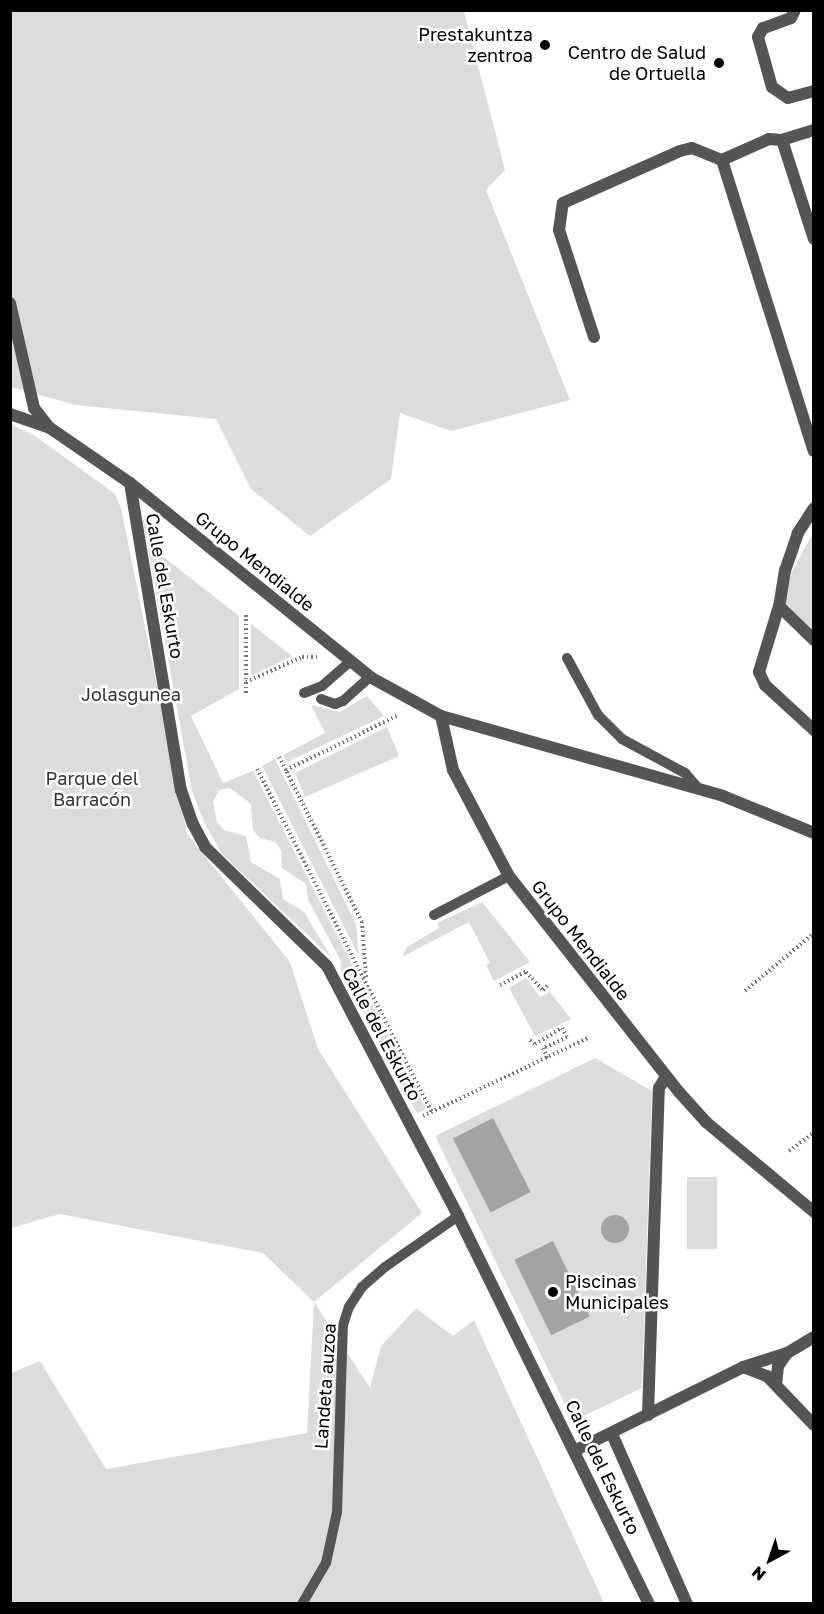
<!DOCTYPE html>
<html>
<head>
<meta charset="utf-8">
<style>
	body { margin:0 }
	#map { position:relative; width:824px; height:1614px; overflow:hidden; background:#fff; font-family:"Golos Text",sans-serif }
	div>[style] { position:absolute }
	.green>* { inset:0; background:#dcdcdc; transform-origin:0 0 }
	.water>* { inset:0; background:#a3a3a3; transform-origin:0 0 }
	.round { border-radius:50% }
	.path>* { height:4px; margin-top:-2px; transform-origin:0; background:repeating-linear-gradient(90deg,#777 0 1.5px,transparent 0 4.5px) }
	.service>* { height:10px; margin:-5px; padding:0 5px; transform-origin:5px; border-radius:5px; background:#555 }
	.minor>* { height:12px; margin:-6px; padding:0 6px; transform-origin:6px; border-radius:6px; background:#555 }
	.dots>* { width:16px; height:16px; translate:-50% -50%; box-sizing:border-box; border:3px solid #fff; border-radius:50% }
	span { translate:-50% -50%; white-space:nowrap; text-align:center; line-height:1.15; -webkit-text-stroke:5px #fff; paint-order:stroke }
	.poi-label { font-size:18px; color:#000 }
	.right { translate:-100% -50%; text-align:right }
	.left { translate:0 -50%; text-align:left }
	.street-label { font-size:18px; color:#000 }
	.park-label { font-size:18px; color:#333 }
	.frame { position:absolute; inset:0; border:12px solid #000; pointer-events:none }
	.north { position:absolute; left:740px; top:1530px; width:60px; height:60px; -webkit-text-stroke:4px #fff; paint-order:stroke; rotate:220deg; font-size:16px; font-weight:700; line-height:24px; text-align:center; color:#000 }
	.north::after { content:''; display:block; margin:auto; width:21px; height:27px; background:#000; clip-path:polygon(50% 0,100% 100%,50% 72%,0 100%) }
</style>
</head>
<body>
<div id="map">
	<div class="green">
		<i style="clip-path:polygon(10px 11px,464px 11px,505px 170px,486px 190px,570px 400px,451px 431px,400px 413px,391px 479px,310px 536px,251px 489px,216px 419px,75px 405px,11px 387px)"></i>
		<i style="clip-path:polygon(11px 424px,35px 436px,114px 493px,121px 508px,187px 834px,290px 962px,318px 1049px,422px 1213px,314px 1302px,370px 1388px,381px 1346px,416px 1308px,453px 1336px,474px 1320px,604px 1603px,11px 1603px,11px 1373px,40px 1361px,106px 1469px,307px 1433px,314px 1302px,263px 1253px,60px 1214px,11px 1228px)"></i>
		<i style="clip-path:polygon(143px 520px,148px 521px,161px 555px,239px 616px,239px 689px,191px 716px,223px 783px,253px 771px,426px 1109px,417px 1113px,341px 971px,341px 961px,308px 900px,306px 884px,282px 868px,281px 850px,275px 842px,260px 838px,253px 830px,251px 804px,230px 788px,219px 790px,213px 802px,217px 822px,224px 830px,246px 836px,251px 862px,280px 879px,283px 899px,304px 912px,331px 957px,222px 854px,204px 822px,192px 791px)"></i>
		<i style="clip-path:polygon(813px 533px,813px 635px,783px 604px,788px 579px)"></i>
		<i style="clip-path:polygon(251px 624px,292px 656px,251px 676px)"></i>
		<i style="clip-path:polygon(367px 696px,384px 716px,287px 762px,283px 755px,325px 733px,311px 705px,340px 712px)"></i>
		<i style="clip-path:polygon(387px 727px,399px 756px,305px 797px,295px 773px)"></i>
		<i style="clip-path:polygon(275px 759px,356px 924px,359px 956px,262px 766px)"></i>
		<i style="clip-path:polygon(482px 902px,530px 962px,494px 981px,486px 965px,490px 963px,469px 922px,402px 957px,407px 947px,439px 928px,437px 923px)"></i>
		<i style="clip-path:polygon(526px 978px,540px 997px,550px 992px,571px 1019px,535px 1036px,509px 988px)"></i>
		<i style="clip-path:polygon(595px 1058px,652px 1091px,642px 1388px,573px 1421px,435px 1136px)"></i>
		<i style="left:687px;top:1177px;width:30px;height:72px"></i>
	</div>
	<div class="water">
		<i style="left:493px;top:1118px;width:83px;height:45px;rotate:63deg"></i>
		<i class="round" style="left:601px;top:1215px;width:28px;height:28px"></i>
		<i style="left:553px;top:1241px;width:84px;height:43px;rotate:64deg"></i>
	</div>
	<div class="path">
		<i style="left:246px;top:682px;width:61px;rotate:-24.1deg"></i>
		<i style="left:302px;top:657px;width:16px"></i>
		<i style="left:246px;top:693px;width:78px;rotate:-90deg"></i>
		<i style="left:279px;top:757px;width:15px;rotate:62deg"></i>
		<i style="left:257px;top:769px;width:385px;rotate:63deg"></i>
		<i style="left:366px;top:977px;width:55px;rotate:-94.2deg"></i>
		<i style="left:362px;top:922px;width:170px;rotate:-116.6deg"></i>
		<i style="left:286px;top:770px;width:126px;rotate:-26deg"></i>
		<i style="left:500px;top:985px;width:29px;rotate:-27deg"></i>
		<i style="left:526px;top:972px;width:25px;rotate:47deg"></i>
		<i style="left:543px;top:990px;width:8px;rotate:-45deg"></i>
		<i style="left:745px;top:991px;width:90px;rotate:-40deg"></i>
		<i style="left:530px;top:1040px;width:6px;rotate:39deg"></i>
		<i style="left:535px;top:1044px;width:31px;rotate:-31deg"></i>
		<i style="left:562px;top:1028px;width:10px;rotate:61deg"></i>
		<i style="left:567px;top:1037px;width:26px;rotate:155deg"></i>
		<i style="left:543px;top:1048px;width:11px;rotate:68deg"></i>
		<i style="left:423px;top:1116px;width:183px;rotate:-25.3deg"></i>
		<i style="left:789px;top:1151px;width:31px;rotate:-37deg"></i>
	</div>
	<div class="service">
		<i style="left:567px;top:658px;width:65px;rotate:61.5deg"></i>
		<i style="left:598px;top:715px;width:34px;rotate:45deg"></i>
		<i style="left:622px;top:739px;width:72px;rotate:28.4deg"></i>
		<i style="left:685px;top:773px;width:20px;rotate:49deg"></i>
		<i style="left:304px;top:693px;width:19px;rotate:-21deg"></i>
		<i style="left:322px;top:686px;width:38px;rotate:-41deg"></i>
		<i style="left:321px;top:699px;width:15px;rotate:20deg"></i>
		<i style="left:335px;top:704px;width:9px;rotate:-21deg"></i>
		<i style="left:343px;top:701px;width:36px;rotate:-42deg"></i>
		<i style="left:434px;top:915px;width:85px;rotate:-27.5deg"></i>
		<i style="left:302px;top:1604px;width:48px;rotate:-59.7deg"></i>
		<i style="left:326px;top:1563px;width:52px;rotate:-77.8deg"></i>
		<i style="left:337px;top:1512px;width:187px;rotate:-88.2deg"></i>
		<i style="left:343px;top:1325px;width:19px;rotate:-72deg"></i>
		<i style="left:349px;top:1307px;width:24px;rotate:-57deg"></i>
		<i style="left:362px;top:1287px;width:30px;rotate:-41deg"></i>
		<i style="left:385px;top:1267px;width:89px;rotate:-34.9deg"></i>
	</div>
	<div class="minor">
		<i style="left:795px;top:10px;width:9px;rotate:117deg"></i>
		<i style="left:791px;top:18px;width:30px;rotate:160deg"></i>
		<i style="left:763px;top:28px;width:10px;rotate:119deg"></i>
		<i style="left:758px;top:37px;width:52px;rotate:74.4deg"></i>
		<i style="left:772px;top:87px;width:19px;rotate:35deg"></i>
		<i style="left:788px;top:98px;width:27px;rotate:-15deg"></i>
		<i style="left:814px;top:130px;width:34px;rotate:163deg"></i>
		<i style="left:782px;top:140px;width:13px;rotate:-176deg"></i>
		<i style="left:769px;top:139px;width:51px;rotate:155.9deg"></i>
		<i style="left:722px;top:160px;width:305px;rotate:72.5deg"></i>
		<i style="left:782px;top:140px;width:104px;rotate:72.1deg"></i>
		<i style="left:10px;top:303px;width:108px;rotate:77.1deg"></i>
		<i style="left:34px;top:408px;width:24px;rotate:52deg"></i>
		<i style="left:594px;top:337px;width:113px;rotate:-108.1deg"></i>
		<i style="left:559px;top:230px;width:27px;rotate:-82deg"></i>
		<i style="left:563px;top:203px;width:128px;rotate:-24deg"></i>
		<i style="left:680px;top:151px;width:12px;rotate:-14deg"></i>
		<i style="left:692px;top:148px;width:32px;rotate:22deg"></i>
		<i style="left:10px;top:414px;width:42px;rotate:19.3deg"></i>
		<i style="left:50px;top:428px;width:97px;rotate:34.5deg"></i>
		<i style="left:130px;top:483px;width:309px;rotate:38.9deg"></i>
		<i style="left:370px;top:677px;width:81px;rotate:28.8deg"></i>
		<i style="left:441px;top:716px;width:293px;rotate:15.8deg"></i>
		<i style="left:723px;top:796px;width:98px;rotate:22.1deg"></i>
		<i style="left:130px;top:483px;width:311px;rotate:80.6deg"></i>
		<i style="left:181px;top:790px;width:36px;rotate:71deg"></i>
		<i style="left:193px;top:824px;width:26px;rotate:62deg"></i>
		<i style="left:205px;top:847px;width:170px;rotate:44.3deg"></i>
		<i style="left:327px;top:966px;width:282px;rotate:62.3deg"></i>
		<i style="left:458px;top:1216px;width:432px;rotate:63.8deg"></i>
		<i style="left:814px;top:508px;width:30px;rotate:123deg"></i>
		<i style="left:798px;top:533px;width:39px;rotate:109deg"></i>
		<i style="left:785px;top:570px;width:36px;rotate:99deg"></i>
		<i style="left:779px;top:606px;width:49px;rotate:44.2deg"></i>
		<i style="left:779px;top:606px;width:69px;rotate:106.9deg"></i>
		<i style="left:759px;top:672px;width:14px;rotate:65deg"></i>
		<i style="left:765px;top:685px;width:67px;rotate:42.6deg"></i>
		<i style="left:441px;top:716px;width:55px;rotate:77.5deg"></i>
		<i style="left:453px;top:770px;width:120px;rotate:62.2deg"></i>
		<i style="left:509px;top:876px;width:275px;rotate:51.8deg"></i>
		<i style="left:679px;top:1092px;width:40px;rotate:48deg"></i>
		<i style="left:706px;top:1122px;width:141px;rotate:39.8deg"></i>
		<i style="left:814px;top:1337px;width:31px;rotate:149deg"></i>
		<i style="left:787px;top:1353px;width:46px;rotate:162.3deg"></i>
		<i style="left:743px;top:1367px;width:26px;rotate:21deg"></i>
		<i style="left:767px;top:1376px;width:68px;rotate:46.2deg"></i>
		<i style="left:776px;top:1385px;width:19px;rotate:-84deg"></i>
		<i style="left:778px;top:1366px;width:16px;rotate:-55deg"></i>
		<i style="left:648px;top:1415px;width:327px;rotate:-88.1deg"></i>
		<i style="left:659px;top:1088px;width:13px;rotate:-58deg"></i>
		<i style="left:612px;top:1434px;width:186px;rotate:66.2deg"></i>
		<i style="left:576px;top:1450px;width:186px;rotate:-26.4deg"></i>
	</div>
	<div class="dots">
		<i style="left:545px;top:45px;background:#000"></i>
		<i style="left:719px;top:63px;background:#000"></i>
		<i style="left:553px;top:1292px;background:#000"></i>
	</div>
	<div class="poi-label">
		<span class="right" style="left:533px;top:45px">Prestakuntza<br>zentroa</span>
		<span class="right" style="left:706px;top:63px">Centro de Salud<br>de Ortuella</span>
		<span class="left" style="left:565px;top:1292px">Piscinas<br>Municipales</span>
	</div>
	<div class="street-label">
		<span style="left:255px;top:561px;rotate:39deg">Grupo Mendialde</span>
		<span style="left:165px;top:586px;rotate:80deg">Calle del Eskurto</span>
		<span style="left:581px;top:940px;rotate:52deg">Grupo Mendialde</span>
		<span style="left:382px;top:1034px;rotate:62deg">Calle del Eskurto</span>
		<span style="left:325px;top:1386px;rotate:-86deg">Landeta auzoa</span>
		<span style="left:603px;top:1467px;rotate:64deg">Calle del Eskurto</span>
	</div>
	<div class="park-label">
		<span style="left:131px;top:694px">Jolasgunea</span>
		<span style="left:92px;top:789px">Parque del<br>Barracón</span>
	</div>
	<div class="frame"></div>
	<div class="north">N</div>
</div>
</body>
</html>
